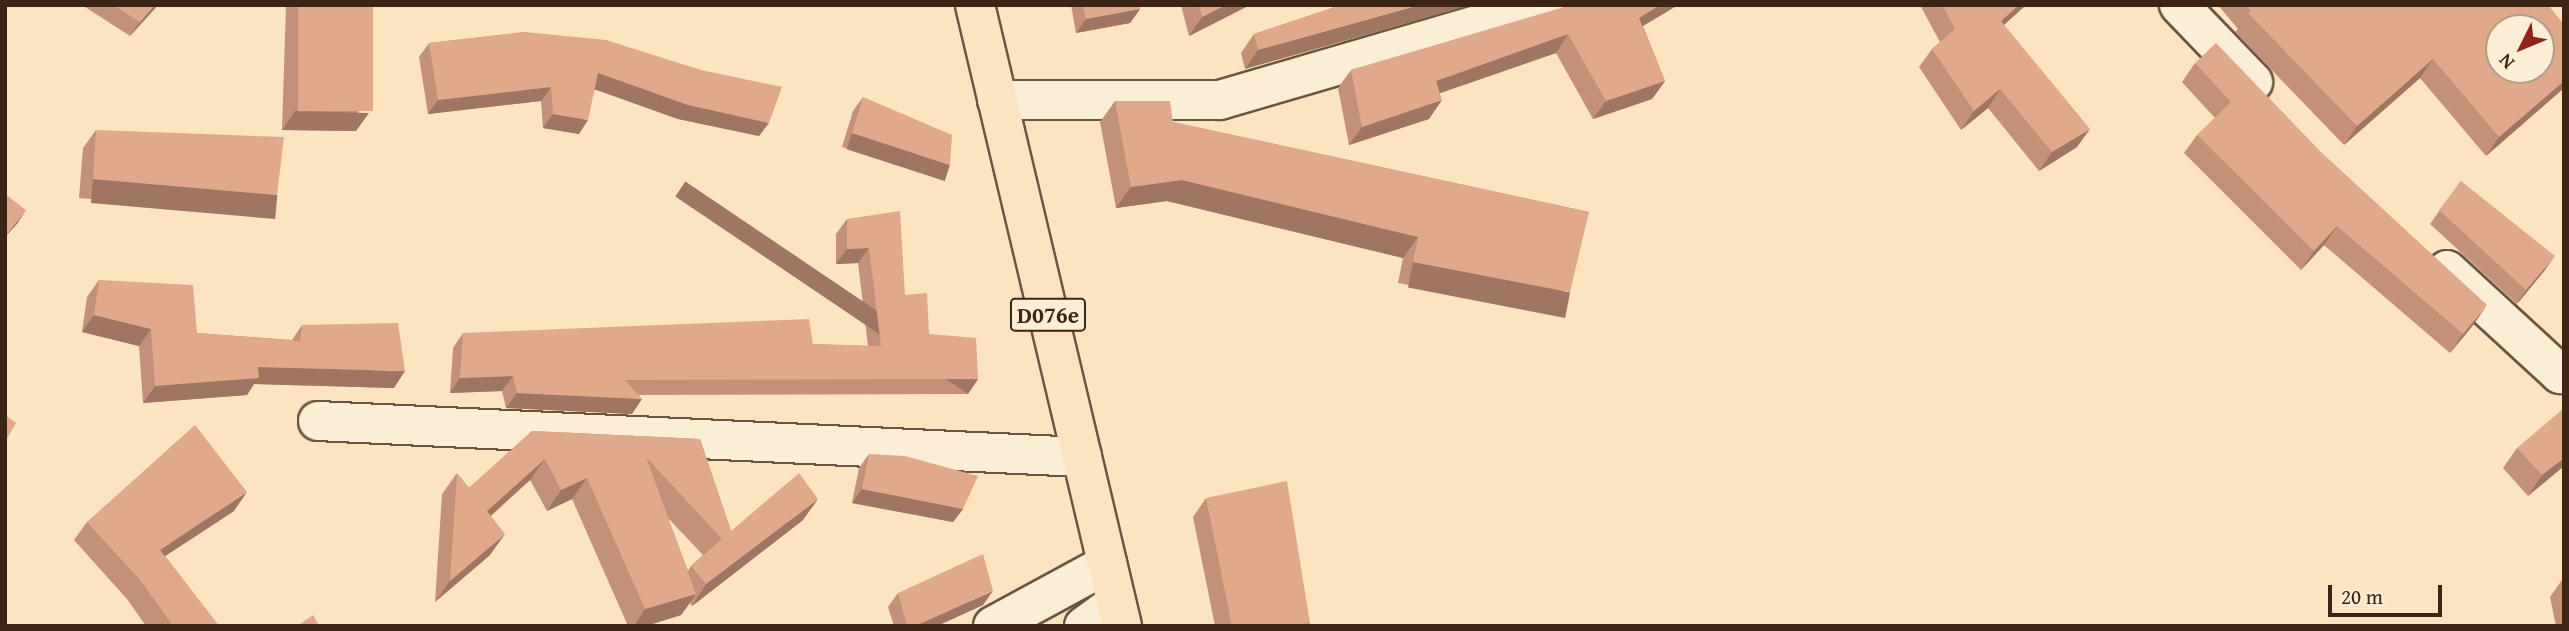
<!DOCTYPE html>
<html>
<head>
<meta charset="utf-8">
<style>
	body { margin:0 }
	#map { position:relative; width:2569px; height:631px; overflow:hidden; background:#fbe4bf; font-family:"Gentium Book Plus",serif }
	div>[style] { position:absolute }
	.roads { filter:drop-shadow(2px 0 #6c5540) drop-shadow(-2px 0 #6c5540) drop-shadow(0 2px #6c5540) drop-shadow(0 -2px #6c5540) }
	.minor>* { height:38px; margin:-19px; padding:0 19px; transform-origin:19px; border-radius:19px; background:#fcedd5 }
	.major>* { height:38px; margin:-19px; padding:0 19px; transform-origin:19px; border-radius:19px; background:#fbe4bf }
	.wall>* { inset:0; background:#c29178 }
	.shaded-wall>* { inset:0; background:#9e7661; transform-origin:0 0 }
	.building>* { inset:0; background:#e1a98b; transform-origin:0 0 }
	span { translate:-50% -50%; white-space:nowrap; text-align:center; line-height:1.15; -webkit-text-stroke:5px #fcedd5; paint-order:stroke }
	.shield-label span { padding:2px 5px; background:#fcedd5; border:2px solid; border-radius:5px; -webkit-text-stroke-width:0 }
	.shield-label { font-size:23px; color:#3d2516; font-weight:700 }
	.frame { position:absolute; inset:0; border:7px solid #3d2516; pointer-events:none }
	.north { position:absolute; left:2485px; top:14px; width:70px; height:70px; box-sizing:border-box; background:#fcedd5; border:2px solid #b09d89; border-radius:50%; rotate:227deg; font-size:19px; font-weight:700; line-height:28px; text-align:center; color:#3d2516 }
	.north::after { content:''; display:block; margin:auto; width:24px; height:32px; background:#8f2418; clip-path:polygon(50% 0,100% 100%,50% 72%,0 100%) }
	.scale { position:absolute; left:2328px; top:585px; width:114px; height:32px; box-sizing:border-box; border:4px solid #3d2516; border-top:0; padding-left:9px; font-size:21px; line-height:24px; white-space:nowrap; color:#3d2516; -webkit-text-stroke:5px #fcedd5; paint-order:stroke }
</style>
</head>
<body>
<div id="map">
	<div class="roads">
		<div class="minor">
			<i style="left:2179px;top:5px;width:107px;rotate:46.1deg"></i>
			<i style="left:997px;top:100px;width:223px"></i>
			<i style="left:1220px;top:100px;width:338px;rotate:-16.3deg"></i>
			<i style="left:2447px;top:270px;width:154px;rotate:42.6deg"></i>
			<i style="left:2560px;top:374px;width:5px;rotate:-37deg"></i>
			<i style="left:318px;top:421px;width:765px;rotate:2.7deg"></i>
			<i style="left:993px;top:626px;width:130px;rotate:-28.5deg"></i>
			<i style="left:1084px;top:626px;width:39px;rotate:-36deg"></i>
		</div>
		<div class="major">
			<i style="left:975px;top:5px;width:638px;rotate:76.68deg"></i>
		</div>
	</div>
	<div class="wall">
		<i style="clip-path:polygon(82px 5px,158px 5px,130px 36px)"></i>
		<i style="clip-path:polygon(286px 5px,373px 5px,356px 131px,282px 130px)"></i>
		<i style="clip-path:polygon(1071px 5px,1139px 5px,1140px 9px,1130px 23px,1076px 33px)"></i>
		<i style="clip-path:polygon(1181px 5px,1250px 5px,1189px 36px)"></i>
		<i style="clip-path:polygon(1341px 5px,1245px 69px,1241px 53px,1254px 34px)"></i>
		<i style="clip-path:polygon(1564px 5px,1678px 5px,1643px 26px,1665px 81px,1652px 99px,1593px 119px,1556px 53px,1440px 93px,1429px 119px,1349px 145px,1338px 88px,1351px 70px,1563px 8px)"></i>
		<i style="clip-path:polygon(1920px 5px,2026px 5px,2004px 25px,2077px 147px,2039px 171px,1988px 108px,1961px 130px,1919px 67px,1932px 49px,1940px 42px)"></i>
		<i style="clip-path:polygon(2218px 5px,2548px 5px,2564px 25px,2564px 88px,2486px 156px,2420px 78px,2344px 145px,2235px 32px,2238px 29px)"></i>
		<i style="clip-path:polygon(525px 32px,759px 136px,678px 119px,595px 89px,579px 134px,543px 128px,541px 101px,428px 114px,419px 57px,429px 43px)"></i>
		<i style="clip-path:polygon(2195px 63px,2474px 324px,2450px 353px,2324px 245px,2301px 270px,2184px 153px,2197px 135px,2215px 118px,2182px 82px)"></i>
		<i style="clip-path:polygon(863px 97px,941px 179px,842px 147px,853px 111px)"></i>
		<i style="clip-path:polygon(1115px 101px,1173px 122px,1589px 212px,1555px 313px,1398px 283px,1403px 258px,1167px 201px,1116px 208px,1100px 122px)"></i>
		<i style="clip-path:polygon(96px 130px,277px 195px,264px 214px,79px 198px,83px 148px)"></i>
		<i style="clip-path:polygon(2461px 181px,2545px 270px,2517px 304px,2430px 224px)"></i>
		<i style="clip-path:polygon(847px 219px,905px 295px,929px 334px,978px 379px,968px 394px,639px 395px,632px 414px,506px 408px,502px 391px,450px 393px,453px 348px,463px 333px,868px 346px,858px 263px,836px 264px,836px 234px)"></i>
		<i style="clip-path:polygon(99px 280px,197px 333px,292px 340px,302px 325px,394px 388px,254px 384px,247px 395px,143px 403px,139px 346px,82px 332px,87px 297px)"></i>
		<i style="clip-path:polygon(evenodd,532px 431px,700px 439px,731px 531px,803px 520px,692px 606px,690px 603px,681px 615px,646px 626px,628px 626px,572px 499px,547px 511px,530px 480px,491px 516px,490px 555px,435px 602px,442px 494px,457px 473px,469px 488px,532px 431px,668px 518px,703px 555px,691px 566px,688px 571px,668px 518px)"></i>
		<i style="clip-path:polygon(2517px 448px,2564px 466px,2528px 496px,2503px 468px)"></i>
		<i style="clip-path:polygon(869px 454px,963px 509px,953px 522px,852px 503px,859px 468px)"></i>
		<i style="clip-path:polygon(1206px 498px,1308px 626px,1215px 626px,1193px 517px)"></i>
		<i style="clip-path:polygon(234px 511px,165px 556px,219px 626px,146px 626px,127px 599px,74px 540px,87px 522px)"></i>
		<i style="clip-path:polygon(2564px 577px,2564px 626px,2556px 626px,2550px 597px)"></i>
		<i style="clip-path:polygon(898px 593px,983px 605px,937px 626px,894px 626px,888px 607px)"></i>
	</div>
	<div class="shaded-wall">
		<i style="clip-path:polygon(155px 5px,158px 5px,130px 36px,140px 22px)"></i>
		<i style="clip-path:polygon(1226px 5px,1250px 5px,1189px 36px,1202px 17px)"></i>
		<i style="clip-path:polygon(1419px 5px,1471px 5px,1245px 69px,1258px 50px)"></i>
		<i style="clip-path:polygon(1660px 5px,1678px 5px,1626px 36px,1639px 18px)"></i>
		<i style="clip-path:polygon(2019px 5px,2026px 5px,1988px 39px,2001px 21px)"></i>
		<i style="clip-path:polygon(1140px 9px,1130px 23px,1076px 33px,1086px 19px)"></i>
		<i style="clip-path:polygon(1568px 34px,1556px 53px,1423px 99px,1436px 81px)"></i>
		<i style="clip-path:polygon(2433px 59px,2420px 78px,2344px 145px,2357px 126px)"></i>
		<i style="clip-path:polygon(598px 73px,769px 123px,759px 136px,678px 119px,588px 87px)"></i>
		<i style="clip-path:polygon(1665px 81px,1652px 99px,1593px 119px,1606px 101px)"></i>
		<i style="clip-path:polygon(2564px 81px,2564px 88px,2486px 156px,2499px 137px)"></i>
		<i style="clip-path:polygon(551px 87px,541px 101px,428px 114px,438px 100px)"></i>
		<i style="clip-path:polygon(2000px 89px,1988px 108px,1961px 130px,1974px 111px)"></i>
		<i style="clip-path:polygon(1442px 100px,1429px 119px,1349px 145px,1362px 127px)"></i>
		<i style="clip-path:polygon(295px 111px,369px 113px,356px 131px,282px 130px)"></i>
		<i style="clip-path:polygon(553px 114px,588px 120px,579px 134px,543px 128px)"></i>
		<i style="clip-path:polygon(2090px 129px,2077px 147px,2039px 171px,2052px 152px)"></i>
		<i style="left:852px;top:133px;width:103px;height:17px;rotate:18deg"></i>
		<i style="left:93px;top:179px;width:185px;height:24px;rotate:5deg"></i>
		<i style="clip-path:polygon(1182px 180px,1418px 237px,1403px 258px,1167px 201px,1116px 208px,1131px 187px)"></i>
		<i style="clip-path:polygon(26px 210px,17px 224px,5px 237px,5px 236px)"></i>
		<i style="clip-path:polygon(2337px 226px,2324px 245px,2301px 270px,2314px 251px)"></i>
		<i style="clip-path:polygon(869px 248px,858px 263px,836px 264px,847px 249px)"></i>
		<i style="clip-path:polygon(2555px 256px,2545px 270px,2517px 304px,2526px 290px)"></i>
		<i style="left:1413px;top:262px;width:160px;height:26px;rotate:11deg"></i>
		<i style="clip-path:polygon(2487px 305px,2474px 324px,2450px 353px,2463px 334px)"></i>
		<i style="clip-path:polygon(94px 315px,151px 329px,139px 346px,82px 332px)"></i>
		<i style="clip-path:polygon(258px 367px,405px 371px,394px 388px,254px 384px,247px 395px,143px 403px,155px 386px)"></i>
		<i style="clip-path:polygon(513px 376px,502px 391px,450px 393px,460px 378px)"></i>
		<i style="left:978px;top:379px;width:18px;height:353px;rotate:124deg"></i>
		<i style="clip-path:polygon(517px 393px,642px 399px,632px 414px,506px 408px)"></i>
		<i style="clip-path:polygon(2564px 458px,2564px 466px,2528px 496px,2542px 475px)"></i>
		<i style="clip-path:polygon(545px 459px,530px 480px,472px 532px,487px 511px)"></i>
		<i style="clip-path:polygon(587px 478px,572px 499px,547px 511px,561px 490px)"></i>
		<i style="clip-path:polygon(862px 489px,963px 509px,953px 522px,852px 503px)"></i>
		<i style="clip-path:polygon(247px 492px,234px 511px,147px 568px,160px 550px)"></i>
		<i style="clip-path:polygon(818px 499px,803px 520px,692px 606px,706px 584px)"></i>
		<i style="clip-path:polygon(505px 534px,490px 555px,435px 602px,450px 581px)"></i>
		<i style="clip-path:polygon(993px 591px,983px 605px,937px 626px,915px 626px)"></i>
		<i style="clip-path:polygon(696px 594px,681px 615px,646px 626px,634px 626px,645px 609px)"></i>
		<i style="clip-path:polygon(1310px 623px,1308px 626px,1285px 626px)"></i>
	</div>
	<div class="building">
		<i style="clip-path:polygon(113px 5px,155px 5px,140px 22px)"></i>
		<i style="left:298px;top:5px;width:75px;height:106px"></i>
		<i style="clip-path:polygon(1083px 5px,1139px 5px,1140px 9px,1086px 19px)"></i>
		<i style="clip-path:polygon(1199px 5px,1226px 5px,1202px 17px)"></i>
		<i style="clip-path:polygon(1341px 5px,1419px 5px,1258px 50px,1254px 34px)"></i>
		<i style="clip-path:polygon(1567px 5px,1660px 5px,1639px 18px,1665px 81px,1606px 101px,1568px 34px,1436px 81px,1442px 100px,1362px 127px,1351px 70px,1564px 7px)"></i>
		<i style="clip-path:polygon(1942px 5px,2019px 5px,2001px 21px,2090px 129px,2052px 152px,2000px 89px,1974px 111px,1932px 49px,1955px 29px)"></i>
		<i style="clip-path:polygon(evenodd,2246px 5px,2548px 5px,2564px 25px,2564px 81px,2499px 137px,2433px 59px,2357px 126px,2248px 13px,2251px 11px,2246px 5px,2499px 28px,2541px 28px,2541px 70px,2499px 70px,2499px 28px)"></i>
		<i style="clip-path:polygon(525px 32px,606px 40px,701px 70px,782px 87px,769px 123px,688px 105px,598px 73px,588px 120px,553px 114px,551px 87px,438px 100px,429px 43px)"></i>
		<i style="clip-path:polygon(2216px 43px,2321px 152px,2487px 305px,2463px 334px,2337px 226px,2314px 251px,2197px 135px,2231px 102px,2195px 63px)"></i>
		<i style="clip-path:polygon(863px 97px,952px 135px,950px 165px,852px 133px)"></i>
		<i style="clip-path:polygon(1115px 101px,1170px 101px,1173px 122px,1589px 212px,1570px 292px,1413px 262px,1418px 237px,1182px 180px,1131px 187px)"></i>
		<i style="clip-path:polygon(96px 130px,284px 137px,277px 195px,93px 179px)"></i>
		<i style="clip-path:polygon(2461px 181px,2555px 256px,2526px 290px,2439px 210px)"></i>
		<i style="clip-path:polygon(5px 194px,26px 210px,7px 233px,5px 231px)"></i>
		<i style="clip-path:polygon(900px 211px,905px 295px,927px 293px,929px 334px,976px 338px,978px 379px,625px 380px,642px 399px,517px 393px,513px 376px,460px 378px,463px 333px,809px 319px,813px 344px,881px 346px,869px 248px,847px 249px,847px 219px)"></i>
		<i style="clip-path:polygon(99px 280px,193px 285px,197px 333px,300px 341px,302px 325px,398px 323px,405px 371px,258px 367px,259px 378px,155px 386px,151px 329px,94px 315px)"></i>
		<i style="clip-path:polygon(2564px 408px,2564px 458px,2542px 475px,2517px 448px)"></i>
		<i style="clip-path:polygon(5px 415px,16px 423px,5px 442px)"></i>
		<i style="clip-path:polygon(195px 425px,247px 492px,160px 550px,219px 626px,173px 626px,141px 581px,87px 522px)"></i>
		<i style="clip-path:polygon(532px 431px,700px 439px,731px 531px,799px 473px,818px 499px,706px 584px,691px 566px,722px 539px,646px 457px,696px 594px,645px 609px,587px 478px,561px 490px,545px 459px,487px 511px,505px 534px,450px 581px,457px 473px,469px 488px)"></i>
		<i style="clip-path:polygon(869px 454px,905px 456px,978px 476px,963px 509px,862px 489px)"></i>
		<i style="clip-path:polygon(1287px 481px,1310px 623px,1285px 626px,1232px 626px,1206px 498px)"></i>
		<i style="clip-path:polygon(983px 554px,993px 591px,915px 626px,907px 626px,898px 593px)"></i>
		<i style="clip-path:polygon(313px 615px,319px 626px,297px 626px)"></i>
	</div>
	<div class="shield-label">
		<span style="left:1048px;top:315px">D076e</span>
	</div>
	<div class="frame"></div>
	<div class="north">N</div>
	<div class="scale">20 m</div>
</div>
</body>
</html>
